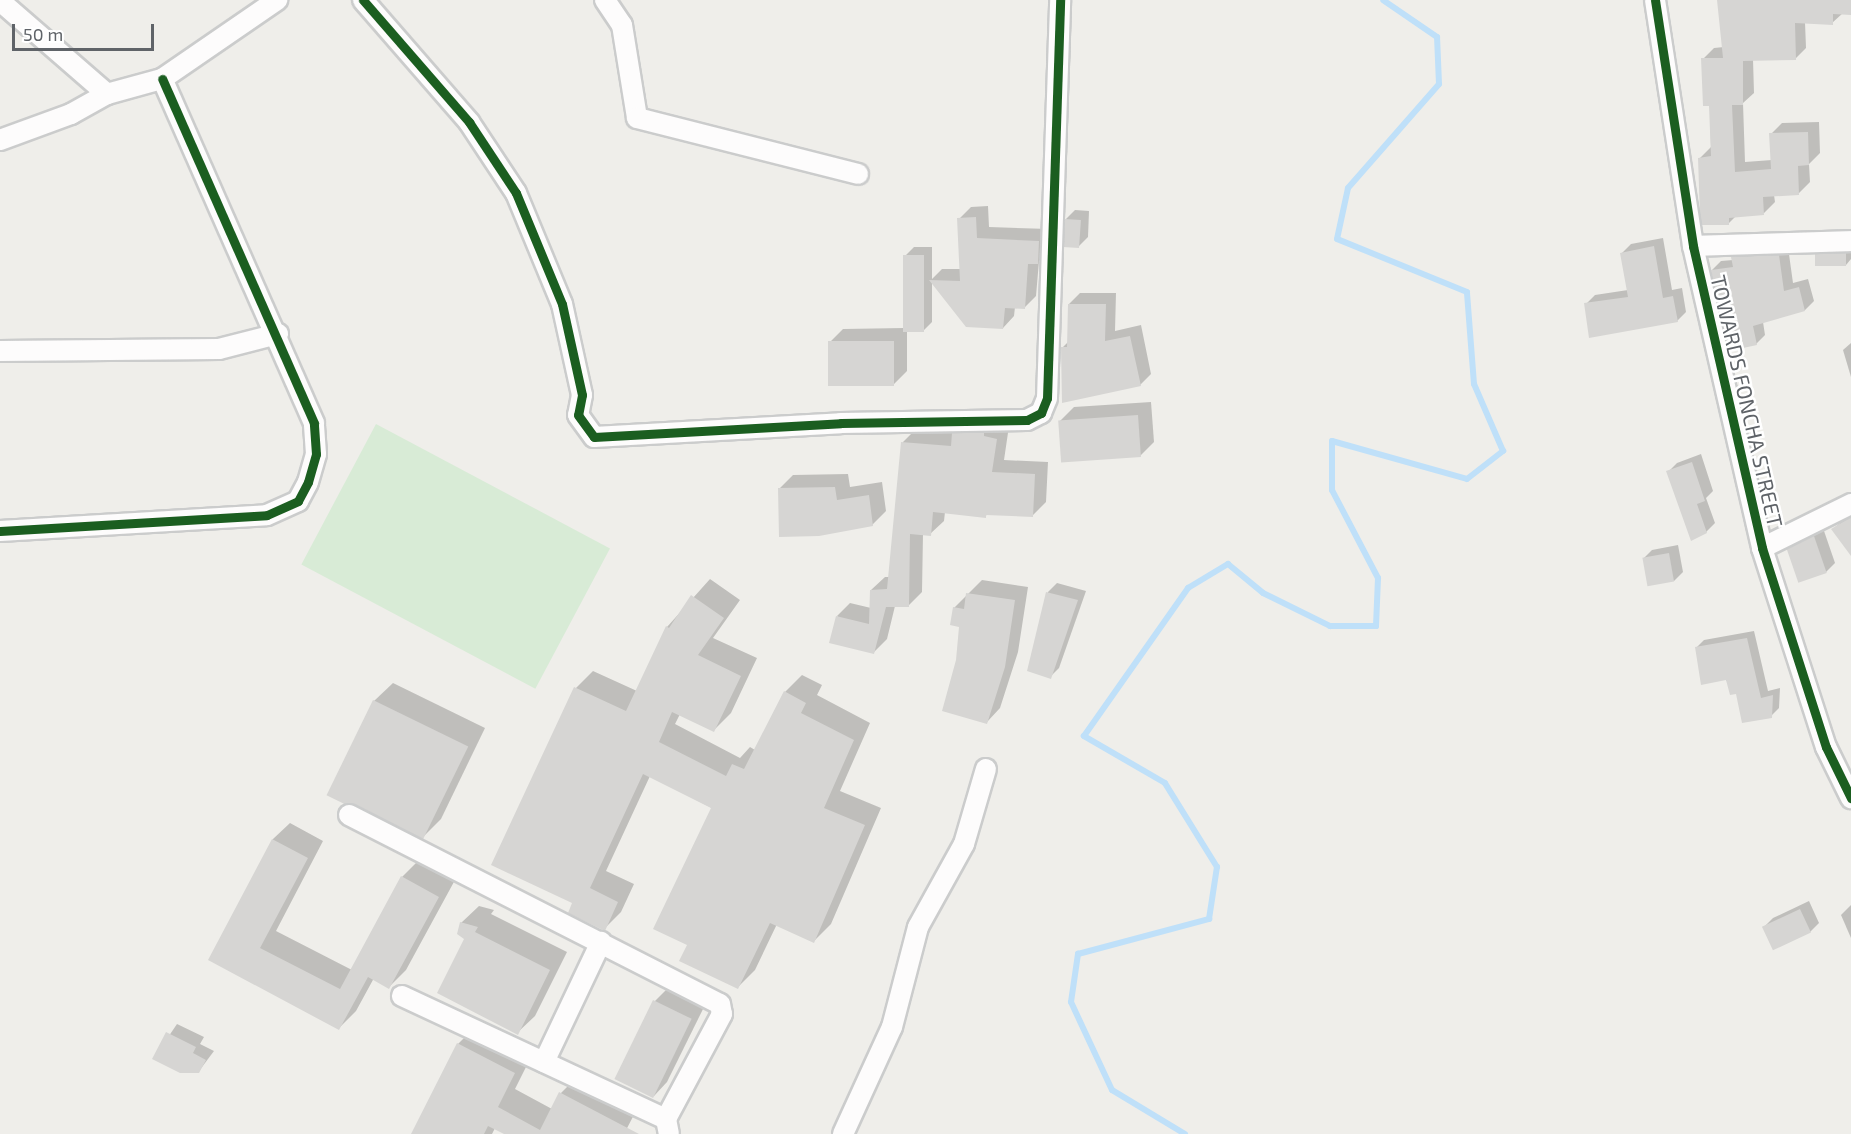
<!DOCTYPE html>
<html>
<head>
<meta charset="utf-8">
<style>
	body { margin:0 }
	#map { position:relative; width:1851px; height:1134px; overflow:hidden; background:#efeeea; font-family:"Exo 2",sans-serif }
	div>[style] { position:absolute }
	.green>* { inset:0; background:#d8ebd6; transform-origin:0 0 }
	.shadow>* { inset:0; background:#0003 }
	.stream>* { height:6px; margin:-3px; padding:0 3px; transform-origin:3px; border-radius:3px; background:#bfe0f9 }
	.building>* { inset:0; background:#d6d5d3; transform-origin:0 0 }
	.roads { filter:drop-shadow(2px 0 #cbcccc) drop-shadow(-2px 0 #cbcccc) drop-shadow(0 2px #cbcccc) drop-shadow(0 -2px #cbcccc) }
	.street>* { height:20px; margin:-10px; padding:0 10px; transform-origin:10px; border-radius:10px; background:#fdfcfc }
	.cycleway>* { height:9px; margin:-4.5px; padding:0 4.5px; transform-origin:4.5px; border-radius:4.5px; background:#1b5e20 }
	span { translate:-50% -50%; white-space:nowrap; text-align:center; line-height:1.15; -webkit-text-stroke:5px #fff; paint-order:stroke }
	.street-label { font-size:21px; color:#5f6368 }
	.scale { position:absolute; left:12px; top:24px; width:142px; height:27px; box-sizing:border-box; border:3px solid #5f6368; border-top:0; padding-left:8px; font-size:18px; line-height:21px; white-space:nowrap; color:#5f6368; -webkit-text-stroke:4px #fff; paint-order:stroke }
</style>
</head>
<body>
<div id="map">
	<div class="green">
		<i style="left:376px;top:424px;width:265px;height:159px;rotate:28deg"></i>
	</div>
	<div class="shadow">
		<i style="clip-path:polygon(1718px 0,1851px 0,1851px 14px,1843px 13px,1832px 23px,1805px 22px,1806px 48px,1795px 59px,1753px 59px,1754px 93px,1743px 103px,1745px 162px,1772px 160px,1771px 134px,1782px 123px,1819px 122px,1820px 153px,1809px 164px,1810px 182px,1799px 193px,1774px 195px,1775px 202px,1764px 213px,1736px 216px,1728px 224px,1700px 158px,1711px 147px,1710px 104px,1703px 59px,1714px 48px,1724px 47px)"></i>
		<i style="clip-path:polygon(988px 206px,989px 227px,1050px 229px,1049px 251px,1039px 261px,1036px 296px,1024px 308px,1015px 307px,1014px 316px,1003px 328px,932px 281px,932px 322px,923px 331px,907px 331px,907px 371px,893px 385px,829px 343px,843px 329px,904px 328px,905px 256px,914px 247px,932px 247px,932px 279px,942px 269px,961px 269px,959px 219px,971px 207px)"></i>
		<i style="clip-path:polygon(1075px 210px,1089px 211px,1088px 237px,1079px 246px,1066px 219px)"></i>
		<i style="clip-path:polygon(1663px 238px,1672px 290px,1682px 288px,1686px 312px,1677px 321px,1586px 304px,1595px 295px,1628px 290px,1622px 253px,1631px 244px)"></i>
		<i style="clip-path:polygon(1851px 245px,1851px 259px,1846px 265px,1816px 255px,1825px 246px)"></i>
		<i style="clip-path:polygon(1788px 247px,1793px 283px,1808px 279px,1814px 301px,1805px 310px,1763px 322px,1765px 335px,1756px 344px,1712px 270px,1721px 261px,1733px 260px,1742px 248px)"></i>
		<i style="clip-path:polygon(1080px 293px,1116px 293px,1115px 331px,1141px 325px,1151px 374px,1140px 385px,1062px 348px,1068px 342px,1069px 304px)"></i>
		<i style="clip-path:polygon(1851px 343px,1851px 377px,1843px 350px)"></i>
		<i style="clip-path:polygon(1151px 402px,1154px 442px,1140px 456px,1060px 421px,1074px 407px)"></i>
		<i style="clip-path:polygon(967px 421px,1009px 426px,1004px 460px,1048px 462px,1046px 502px,1033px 515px,988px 513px,985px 517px,945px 512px,944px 521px,930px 534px,923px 534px,922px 592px,908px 606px,895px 606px,887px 639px,873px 653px,837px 616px,850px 603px,871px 608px,871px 590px,885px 577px,890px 577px,903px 442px,916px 429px,955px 433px)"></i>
		<i style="clip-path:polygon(1701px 454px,1713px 491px,1706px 498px,1715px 523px,1706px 532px,1668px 472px,1677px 463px)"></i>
		<i style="clip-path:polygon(848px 474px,850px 487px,882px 482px,886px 511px,872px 525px,779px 489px,793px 475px)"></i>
		<i style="clip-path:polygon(1851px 514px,1851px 550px,1833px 529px)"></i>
		<i style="clip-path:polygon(1823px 528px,1835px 563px,1826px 572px,1789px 550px)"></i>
		<i style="clip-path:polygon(1678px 545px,1683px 572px,1674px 581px,1643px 559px,1652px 550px)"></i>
		<i style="clip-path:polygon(710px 579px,740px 600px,713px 638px,757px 658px,731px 713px,714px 730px,680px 714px,675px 724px,740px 758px,750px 747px,755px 750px,785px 692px,802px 675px,822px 685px,817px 695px,870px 723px,840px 791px,881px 808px,831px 924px,814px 941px,777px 924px,755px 970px,738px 987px,689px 944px,712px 808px,650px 776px,606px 871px,634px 884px,621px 912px,604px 929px,574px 902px,576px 688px,593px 671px,637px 691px,667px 627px)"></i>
		<i style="clip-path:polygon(982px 580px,1028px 587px,1018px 652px,1000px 708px,987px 722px,958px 660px,960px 625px,954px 608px)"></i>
		<i style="clip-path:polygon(1057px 583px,1086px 591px,1059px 668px,1050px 677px,1028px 670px,1048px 592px)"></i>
		<i style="clip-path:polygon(1754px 631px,1768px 691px,1780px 688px,1779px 708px,1771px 716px,1737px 692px,1696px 648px,1704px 640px)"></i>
		<i style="clip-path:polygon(393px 683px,485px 728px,441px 819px,423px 837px,374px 701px)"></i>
		<i style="clip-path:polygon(290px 823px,323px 841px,276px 931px,352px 970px,402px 877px,419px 860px,455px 880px,406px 970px,389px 987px,374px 978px,356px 1011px,339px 1028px,210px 960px,273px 839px)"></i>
		<i style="clip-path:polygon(1809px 901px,1819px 923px,1810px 932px,1764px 927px,1773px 918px)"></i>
		<i style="clip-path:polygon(1851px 905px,1851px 938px,1841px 915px)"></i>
		<i style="clip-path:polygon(479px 906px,494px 910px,491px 914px,567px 952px,535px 1016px,517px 1033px,466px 938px,461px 923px)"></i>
		<i style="clip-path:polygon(668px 988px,705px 1005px,667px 1082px,654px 1096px,655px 1001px)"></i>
		<i style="clip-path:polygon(177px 1024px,204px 1037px,200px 1044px,214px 1051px,199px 1071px,154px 1058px)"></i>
		<i style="clip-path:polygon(476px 1026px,532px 1055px,515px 1089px,552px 1109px,561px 1093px,578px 1076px,638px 1107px,624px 1134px,507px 1134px,495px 1128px,492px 1134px,412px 1134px,458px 1044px)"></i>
	</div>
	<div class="stream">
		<i style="left:1185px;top:1134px;width:85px;rotate:-148.9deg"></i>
		<i style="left:1112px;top:1090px;width:97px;rotate:-115deg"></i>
		<i style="left:1071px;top:1002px;width:49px;rotate:-81.7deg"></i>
		<i style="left:1078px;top:954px;width:136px;rotate:-15deg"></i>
		<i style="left:1209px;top:919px;width:53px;rotate:-81.3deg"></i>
		<i style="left:1217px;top:867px;width:99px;rotate:-121.8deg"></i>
		<i style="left:1165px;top:783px;width:94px;rotate:-149.9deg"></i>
		<i style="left:1084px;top:736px;width:181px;rotate:-54.9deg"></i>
		<i style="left:1188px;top:588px;width:47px;rotate:-31deg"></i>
		<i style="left:1228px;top:564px;width:45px;rotate:39.6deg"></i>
		<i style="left:1263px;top:593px;width:75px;rotate:26.2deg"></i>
		<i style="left:1330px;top:626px;width:46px"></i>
		<i style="left:1376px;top:626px;width:48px;rotate:-87.6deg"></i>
		<i style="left:1378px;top:578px;width:99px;rotate:-117.6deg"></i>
		<i style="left:1332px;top:490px;width:49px;rotate:-90deg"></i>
		<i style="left:1332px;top:441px;width:140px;rotate:15.7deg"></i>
		<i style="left:1467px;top:479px;width:46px;rotate:-37.9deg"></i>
		<i style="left:1503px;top:451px;width:73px;rotate:-113.4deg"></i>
		<i style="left:1474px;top:384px;width:92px;rotate:-94.4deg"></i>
		<i style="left:1467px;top:292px;width:140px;rotate:-157.8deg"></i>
		<i style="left:1337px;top:239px;width:52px;rotate:-77.8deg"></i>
		<i style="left:1348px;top:188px;width:138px;rotate:-48.8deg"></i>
		<i style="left:1439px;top:84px;width:47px;rotate:-92.4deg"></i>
		<i style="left:1437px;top:37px;width:65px;rotate:-145.6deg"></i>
	</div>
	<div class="building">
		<i style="clip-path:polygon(1717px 0,1851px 0,1851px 15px,1833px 14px,1833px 25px,1795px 23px,1796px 60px,1743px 61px,1743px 105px,1732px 105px,1735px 172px,1771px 169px,1769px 133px,1808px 132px,1809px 165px,1798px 166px,1799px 195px,1763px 197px,1764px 215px,1729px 218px,1729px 225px,1702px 225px,1700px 216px,1698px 158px,1711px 156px,1709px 106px,1703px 106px,1701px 58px,1723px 58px)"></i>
		<i style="clip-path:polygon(976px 217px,977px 238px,1039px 241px,1038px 264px,1028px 264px,1025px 309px,1005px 308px,1003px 329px,966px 327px,929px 280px,960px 281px,957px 218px)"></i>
		<i style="left:1065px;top:219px;width:16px;height:28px;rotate:4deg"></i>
		<i style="clip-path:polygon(1654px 246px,1663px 298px,1673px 296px,1678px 322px,1589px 338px,1584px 303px,1628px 297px,1620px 253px)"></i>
		<i style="left:1846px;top:253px;width:13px;height:31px;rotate:90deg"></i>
		<i style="left:903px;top:255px;width:21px;height:77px"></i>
		<i style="clip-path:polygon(1779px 255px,1784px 291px,1799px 287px,1805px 311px,1753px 326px,1757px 345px,1729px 351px,1711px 270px,1733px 267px,1731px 257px)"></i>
		<i style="clip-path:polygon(1068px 304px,1106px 304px,1105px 341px,1130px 336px,1141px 386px,1062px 403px,1061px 347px,1067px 347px)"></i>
		<i style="left:894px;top:341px;width:45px;height:66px;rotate:90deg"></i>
		<i style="left:1138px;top:415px;width:42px;height:80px;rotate:86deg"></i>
		<i style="clip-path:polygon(952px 433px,984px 433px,984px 436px,997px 439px,992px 472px,1035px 474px,1033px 517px,986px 515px,986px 518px,933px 512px,931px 536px,910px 534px,909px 607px,886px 607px,874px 654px,829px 643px,836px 616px,869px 624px,870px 590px,887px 589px,901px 442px,951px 446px)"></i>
		<i style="clip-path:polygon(1692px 462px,1705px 501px,1697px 504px,1707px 533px,1691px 541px,1666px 471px)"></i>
		<i style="clip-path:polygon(835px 487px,837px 500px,869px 495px,873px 526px,819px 536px,779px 537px,778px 488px)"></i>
		<i style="clip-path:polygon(1851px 517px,1851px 556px,1831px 529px)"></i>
		<i style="left:1814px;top:536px;width:39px;height:30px;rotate:71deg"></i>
		<i style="left:1669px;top:553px;width:29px;height:27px;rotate:80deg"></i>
		<i style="clip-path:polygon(1046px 592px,1078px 600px,1051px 679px,1027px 671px)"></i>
		<i style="clip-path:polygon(966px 593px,1015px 600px,1005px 667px,987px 724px,942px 711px,956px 660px,959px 627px,950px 625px,953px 607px,964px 609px)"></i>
		<i style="clip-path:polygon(691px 595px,724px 618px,698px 655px,741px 676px,714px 732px,672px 712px,659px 742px,726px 776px,732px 764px,744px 769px,784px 691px,806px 703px,801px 713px,854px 740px,824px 808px,865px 825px,814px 943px,770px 923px,738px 989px,679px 961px,687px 945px,653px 929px,711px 808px,643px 774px,590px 888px,618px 902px,605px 931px,568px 913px,572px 903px,491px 865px,574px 687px,626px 711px,666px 626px,669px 628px)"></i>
		<i style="clip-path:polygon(1747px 638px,1761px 698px,1773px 695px,1772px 718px,1742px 723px,1736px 694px,1730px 695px,1726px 680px,1701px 685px,1695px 647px)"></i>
		<i style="left:373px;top:700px;width:106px;height:106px;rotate:26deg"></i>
		<i style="clip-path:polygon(272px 839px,308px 858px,260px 948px,340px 989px,401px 876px,439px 897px,389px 989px,368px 977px,339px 1030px,208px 960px)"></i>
		<i style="left:1800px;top:909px;width:26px;height:42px;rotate:65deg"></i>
		<i style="clip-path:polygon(460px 922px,478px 927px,475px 932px,550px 970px,518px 1035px,437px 993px,464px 939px,457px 934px)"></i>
		<i style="left:653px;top:1000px;width:43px;height:88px;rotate:26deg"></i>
		<i style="clip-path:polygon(166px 1032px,196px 1047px,193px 1053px,206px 1060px,199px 1073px,180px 1073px,152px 1059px)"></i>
		<i style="clip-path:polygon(457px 1043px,515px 1073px,498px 1107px,540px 1130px,559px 1092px,639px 1134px,504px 1134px,488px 1126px,484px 1134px,411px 1134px)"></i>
	</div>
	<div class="roads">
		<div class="street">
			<i style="left:363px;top:0;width:162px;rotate:49deg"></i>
			<i style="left:469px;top:122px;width:85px;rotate:56.5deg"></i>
			<i style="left:516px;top:193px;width:120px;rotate:67.5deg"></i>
			<i style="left:562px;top:304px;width:93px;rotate:77.6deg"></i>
			<i style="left:582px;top:395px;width:20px;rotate:101deg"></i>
			<i style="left:578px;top:415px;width:27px;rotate:54deg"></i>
			<i style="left:594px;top:437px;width:247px;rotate:-3.2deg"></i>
			<i style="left:841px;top:423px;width:186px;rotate:-0.9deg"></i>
			<i style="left:1027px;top:420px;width:16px;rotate:-27deg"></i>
			<i style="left:1041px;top:413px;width:16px;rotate:-68deg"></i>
			<i style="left:1047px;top:398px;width:398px;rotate:-88.1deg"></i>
			<i style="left:605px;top:0;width:30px;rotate:56deg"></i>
			<i style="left:622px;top:25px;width:94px;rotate:80.8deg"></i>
			<i style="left:637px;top:118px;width:228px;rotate:14.2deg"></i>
			<i style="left:1655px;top:0;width:249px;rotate:81.2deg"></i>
			<i style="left:1693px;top:246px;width:310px;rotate:77.1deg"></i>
			<i style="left:1762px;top:548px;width:209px;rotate:72.2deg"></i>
			<i style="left:1826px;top:747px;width:57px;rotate:63.9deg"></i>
			<i style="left:0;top:1px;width:142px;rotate:41deg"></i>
			<i style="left:0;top:140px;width:76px;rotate:-20.1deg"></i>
			<i style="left:71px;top:114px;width:41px;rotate:-29.1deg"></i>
			<i style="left:107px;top:94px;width:57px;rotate:-15.3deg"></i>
			<i style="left:162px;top:79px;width:140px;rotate:-34.5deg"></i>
			<i style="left:1693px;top:246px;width:158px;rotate:-1.8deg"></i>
			<i style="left:0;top:351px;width:219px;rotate:-0.5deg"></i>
			<i style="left:219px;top:349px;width:61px;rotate:-14.3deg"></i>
			<i style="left:0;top:531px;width:267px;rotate:-3.4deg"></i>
			<i style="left:267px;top:515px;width:34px;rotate:-24deg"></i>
			<i style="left:298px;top:501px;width:21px;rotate:-62deg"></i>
			<i style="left:308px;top:482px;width:29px;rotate:-74deg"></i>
			<i style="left:316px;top:454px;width:31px;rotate:-94deg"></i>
			<i style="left:314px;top:423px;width:376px;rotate:-113.8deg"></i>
			<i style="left:1762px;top:548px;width:99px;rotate:-26.3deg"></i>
			<i style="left:349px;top:815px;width:416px;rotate:27deg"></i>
			<i style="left:720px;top:1004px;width:10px;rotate:79deg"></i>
			<i style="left:722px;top:1014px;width:119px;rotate:118.1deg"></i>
			<i style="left:666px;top:1119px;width:15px;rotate:79deg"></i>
			<i style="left:402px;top:996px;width:291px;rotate:25deg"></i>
			<i style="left:544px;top:1062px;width:133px;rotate:-64.6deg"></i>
			<i style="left:843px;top:1134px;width:118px;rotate:-65.4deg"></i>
			<i style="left:892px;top:1027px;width:103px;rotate:-75.4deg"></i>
			<i style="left:918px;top:927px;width:95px;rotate:-61deg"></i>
			<i style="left:964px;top:844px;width:78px;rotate:-73.7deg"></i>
		</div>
	</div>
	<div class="cycleway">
		<i style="left:363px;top:0;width:162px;rotate:49deg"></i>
		<i style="left:469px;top:122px;width:85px;rotate:56.5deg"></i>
		<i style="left:516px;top:193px;width:120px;rotate:67.5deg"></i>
		<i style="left:562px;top:304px;width:93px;rotate:77.6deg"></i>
		<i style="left:582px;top:395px;width:20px;rotate:101deg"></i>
		<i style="left:578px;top:415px;width:27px;rotate:54deg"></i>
		<i style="left:594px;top:437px;width:247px;rotate:-3.2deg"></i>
		<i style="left:841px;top:423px;width:186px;rotate:-0.9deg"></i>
		<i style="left:1027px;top:420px;width:16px;rotate:-27deg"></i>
		<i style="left:1041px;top:413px;width:16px;rotate:-68deg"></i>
		<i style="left:1047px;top:398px;width:398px;rotate:-88.1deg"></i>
		<i style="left:1655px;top:0;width:249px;rotate:81.2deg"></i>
		<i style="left:1693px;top:246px;width:310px;rotate:77.1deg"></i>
		<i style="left:1762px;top:548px;width:209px;rotate:72.2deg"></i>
		<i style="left:1826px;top:747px;width:57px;rotate:63.9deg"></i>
		<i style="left:0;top:531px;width:267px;rotate:-3.4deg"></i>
		<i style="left:267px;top:515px;width:34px;rotate:-24deg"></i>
		<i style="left:298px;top:501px;width:21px;rotate:-62deg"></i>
		<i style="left:308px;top:482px;width:29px;rotate:-74deg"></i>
		<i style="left:316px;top:454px;width:31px;rotate:-94deg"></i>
		<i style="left:314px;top:423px;width:376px;rotate:-113.8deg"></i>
	</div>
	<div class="street-label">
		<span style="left:1747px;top:401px;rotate:77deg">TOWARDS FONCHA STREET</span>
	</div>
	<div class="scale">50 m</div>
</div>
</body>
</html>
